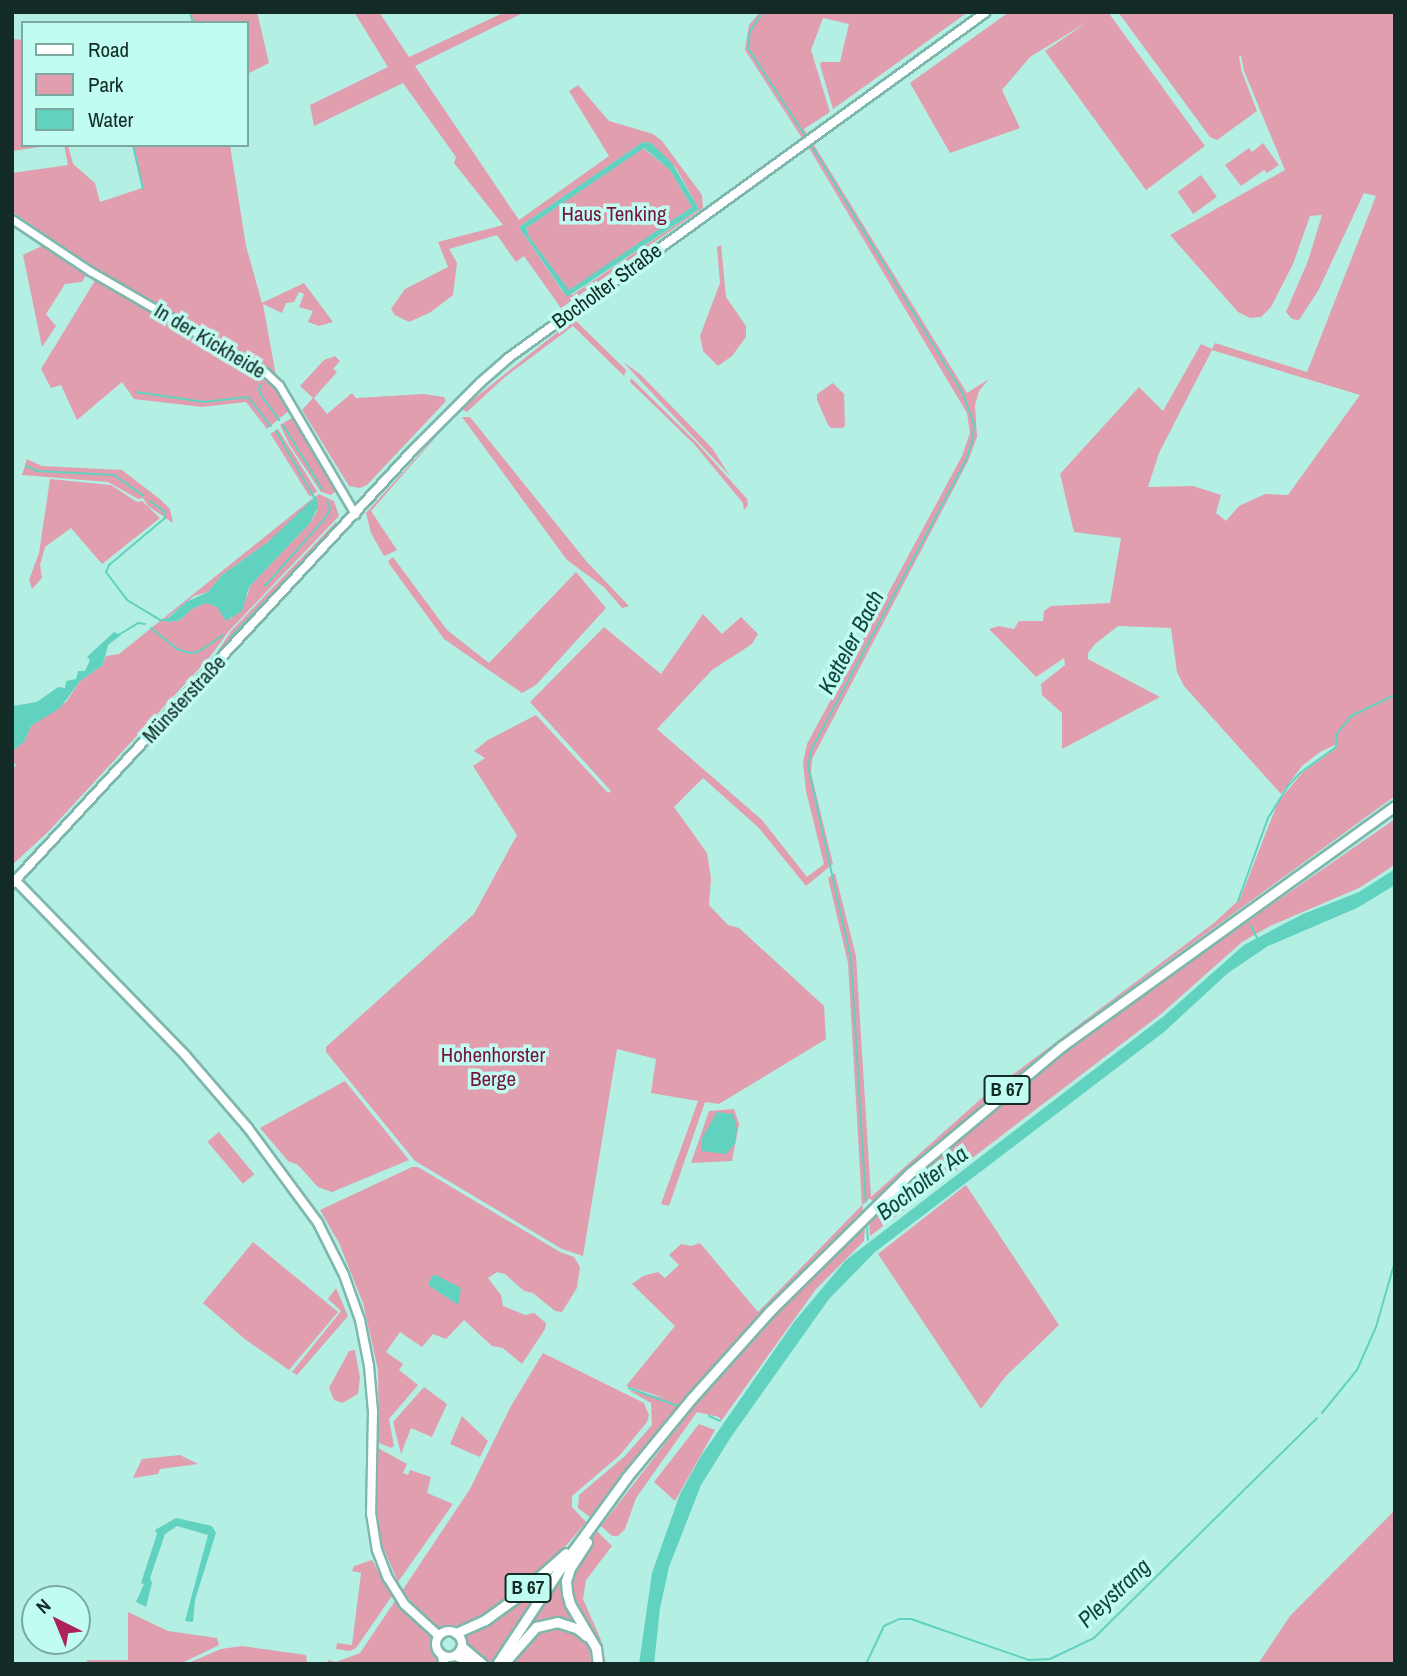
<!DOCTYPE html>
<html>
<head>
<meta charset="utf-8">
<style>
	body { margin:0 }
	#map { position:relative; width:1407px; height:1676px; overflow:hidden; background:#b4efe4; font-family:"Archivo Narrow",sans-serif }
	div>[style] { position:absolute }
	.green>* { inset:0; background:#e19eaf; transform-origin:0 0 }
	.water>* { inset:0; background:#61d1c0 }
	.stream>* { height:2px; margin:-1px; padding:0 1px; transform-origin:1px; border-radius:1px; background:#61d1c0 }
	.roads { filter:drop-shadow(2px 0 #7eb7ad) drop-shadow(-2px 0 #7eb7ad) drop-shadow(0 2px #7eb7ad) drop-shadow(0 -2px #7eb7ad) }
	.tertiary>* { height:7px; margin:-3.5px; padding:0 3.5px; transform-origin:3.5px; border-radius:3.5px; background:#fff }
	.secondary>* { height:8px; margin:-4px; padding:0 4px; transform-origin:4px; border-radius:4px; background:#fff }
	.secondary>.ring { margin:-4px; padding:0; box-sizing:content-box; background:none; border:8px solid #fff; border-radius:50% }
	.trunk>* { height:9px; margin:-4.5px; padding:0 4.5px; transform-origin:4.5px; border-radius:4.5px; background:#fff }
	span { translate:-50% -50%; white-space:nowrap; text-align:center; line-height:1.15; -webkit-text-stroke:7px #c1fcf1; paint-order:stroke }
	.shield-label span { padding:2px 5px; background:#c1fcf1; border:2px solid; border-radius:5px; -webkit-text-stroke-width:0 }
	.shield-label { font-size:19px; color:#132b27; font-weight:700 }
	.park-label { font-size:21px; color:#77143d }
	.street-label { font-size:21px; color:#132b27 }
	.water-label { font-size:23px; color:#13453e; font-style:italic }
	.frame { position:absolute; inset:0; border:14px solid #132b27; pointer-events:none }
	.legend { position:absolute; left:21px; top:21px; width:228px; height:126px; box-sizing:border-box; background:#c1fcf1; border:2px solid #7ba8a0; margin:0; padding:9px 12px; list-style:none; font-size:21px; color:#132b27 }
	.legend li { display:flex; align-items:center; gap:14px; height:35px }
	.legend b { width:35px; border:2px solid #7ba8a0 }
	.north { position:absolute; left:21px; top:1585px; width:70px; height:70px; box-sizing:border-box; background:#c1fcf1; border:2px solid #7ba8a0; border-radius:50%; rotate:317deg; font-size:19px; font-weight:700; line-height:28px; text-align:center; color:#132b27 }
	.north::after { content:''; display:block; margin:auto; width:24px; height:32px; background:#ae215c; clip-path:polygon(50% 0,100% 100%,50% 72%,0 100%) }
</style>
</head>
<body>
<div id="map">
	<div class="green">
		<i style="clip-path:polygon(189px 12px,257px 12px,269px 63px,247px 74px,247px 23px,192px 23px)"></i>
		<i style="clip-path:polygon(evenodd,354px 12px,379px 12px,409px 57px,505px 12px,525px 12px,415px 66px,519px 220px,609px 156px,569px 91px,578px 85px,609px 121px,653px 134px,662px 141px,702px 195px,703px 208px,561px 308px,524px 256px,516px 262px,497px 235px,449px 249px,457px 263px,453px 295px,431px 312px,409px 322px,395px 315px,391px 309px,405px 289px,448px 267px,438px 242px,503px 225px,454px 163px,456px 157px,403px 83px,314px 126px,310px 105px,388px 67px,354px 12px,643px 142px,651px 143px,676px 168px,699px 209px,572px 295px,563px 292px,519px 227px,643px 142px)"></i>
		<i style="clip-path:polygon(760px 12px,968px 12px,833px 109px,820px 65px,821px 62px,840px 62px,849px 24px,823px 18px,811px 50px,830px 112px,804px 129px,807px 134px,802px 138px,745px 50px,749px 25px)"></i>
		<i style="clip-path:polygon(1009px 12px,1108px 12px,1205px 146px,1146px 190px,1045px 51px,1089px 21px,1030px 57px,1002px 90px,1020px 128px,950px 153px,910px 83px)"></i>
		<i style="clip-path:polygon(evenodd,1118px 12px,1395px 12px,1395px 796px,1090px 1018px,873px 1202px,870px 1198px,862px 1205px,863px 1210px,760px 1315px,650px 1441px,590px 1517px,578px 1508px,579px 1495px,625px 1456px,652px 1425px,651px 1403px,628px 1390px,665px 1398px,626px 1386px,675px 1326px,632px 1284px,643px 1276px,658px 1272px,665px 1278px,679px 1265px,669px 1255px,681px 1244px,691px 1246px,700px 1243px,758px 1312px,862px 1205px,848px 963px,828px 878px,835px 873px,856px 956px,871px 1197px,983px 1097px,1214px 923px,1240px 899px,1278px 802px,1302px 773px,1337px 747px,1337px 744px,1320px 752px,1302px 766px,1281px 794px,1184px 686px,1177px 672px,1171px 628px,1118px 626px,1095px 644px,1088px 653px,1088px 659px,1160px 697px,1062px 749px,1062px 713px,1042px 695px,1041px 684px,1065px 665px,1064px 658px,1036px 677px,989px 629px,999px 626px,1014px 629px,1019px 621px,1043px 621px,1044px 611px,1051px 606px,1110px 603px,1121px 538px,1074px 532px,1060px 474px,1139px 387px,1163px 411px,1201px 344px,1212px 349px,1215px 343px,1307px 372px,1376px 196px,1364px 193px,1318px 291px,1299px 320px,1292px 319px,1286px 312px,1308px 261px,1322px 215px,1310px 216px,1293px 264px,1271px 307px,1261px 317px,1250px 318px,1238px 312px,1170px 235px,1285px 170px,1244px 71px,1241px 56px,1239px 57px,1242px 72px,1257px 111px,1217px 140px,1210px 137px,1118px 12px,1212px 350px,1360px 395px,1288px 495px,1265px 494px,1239px 506px,1226px 521px,1216px 513px,1221px 495px,1193px 486px,1148px 487px,1159px 453px,1212px 350px)"></i>
		<i style="clip-path:polygon(12px 39px,23px 40px,23px 145px,53px 145px,12px 151px)"></i>
		<i style="clip-path:polygon(1263px 143px,1279px 165px,1267px 173px,1264px 170px,1241px 186px,1225px 165px,1249px 148px,1252px 152px)"></i>
		<i style="clip-path:polygon(64px 145px,68px 145px,73px 164px,95px 183px,100px 202px,142px 188px,132px 145px,230px 145px,246px 246px,262px 303px,304px 283px,333px 322px,319px 326px,308px 322px,313px 311px,299px 307px,304px 294px,299px 292px,294px 302px,286px 303px,282px 313px,263px 304px,276px 376px,95px 268px,14px 213px,12px 173px,68px 165px)"></i>
		<i style="clip-path:polygon(814px 145px,967px 393px,989px 379px,979px 391px,975px 405px,977px 437px,968px 461px,812px 759px,811px 773px,833px 864px,806px 886px,759px 828px,703px 778px,674px 807px,707px 853px,711px 878px,709px 905px,728px 925px,739px 928px,824px 1006px,826px 1039px,719px 1104px,705px 1102px,669px 1206px,661px 1204px,698px 1101px,651px 1093px,656px 1059px,617px 1049px,583px 1256px,562px 1249px,415px 1161px,326px 1052px,326px 1047px,474px 914px,517px 835px,473px 766px,485px 758px,474px 751px,488px 740px,536px 715px,608px 793px,611px 791px,530px 702px,604px 627px,661px 674px,703px 614px,722px 634px,741px 617px,758px 634px,752px 644px,712px 670px,657px 729px,762px 820px,807px 877px,824px 864px,806px 791px,803px 763px,807px 744px,962px 456px,970px 433px,967px 413px,809px 148px)"></i>
		<i style="clip-path:polygon(643px 148px,670px 170px,692px 207px,569px 291px,529px 237px,526px 228px)"></i>
		<i style="left:1201px;top:175px;width:27px;height:29px;rotate:54deg"></i>
		<i style="clip-path:polygon(44px 245px,87px 273px,82px 282px,65px 284px,46px 314px,56px 326px,42px 347px,23px 255px)"></i>
		<i style="clip-path:polygon(721px 245px,726px 297px,746px 326px,746px 337px,732px 356px,718px 366px,703px 351px,700px 336px,720px 283px,717px 247px)"></i>
		<i style="clip-path:polygon(96px 279px,263px 378px,280px 392px,291px 409px,267px 429px,246px 402px,202px 407px,134px 399px,122px 382px,77px 420px,61px 385px,51px 388px,41px 369px)"></i>
		<i style="clip-path:polygon(574px 319px,626px 370px,624px 376px,573px 326px,505px 377px,467px 412px,461px 409px)"></i>
		<i style="clip-path:polygon(335px 356px,340px 361px,333px 369px,337px 372px,314px 398px,327px 414px,352px 393px,356px 398px,424px 394px,444px 397px,446px 401px,367px 485px,360px 488px,349px 486px,302px 410px,313px 398px,300px 386px,324px 360px)"></i>
		<i style="clip-path:polygon(623px 362px,640px 374px,712px 448px,730px 476px)"></i>
		<i style="clip-path:polygon(631px 378px,697px 443px,747px 499px,748px 505px,744px 510px,743px 503px,694px 444px,630px 382px)"></i>
		<i style="clip-path:polygon(833px 383px,844px 394px,845px 426px,842px 428px,831px 428px,828px 425px,817px 400px,817px 394px)"></i>
		<i style="clip-path:polygon(457px 413px,371px 511px,397px 550px,384px 556px,371px 533px,366px 513px)"></i>
		<i style="clip-path:polygon(295px 416px,329px 474px,335px 492px,331px 495px,321px 492px,289px 444px,280px 425px)"></i>
		<i style="clip-path:polygon(462px 417px,470px 417px,587px 562px,629px 606px,622px 608px,604px 587px,567px 560px)"></i>
		<i style="left:278px;top:429px;width:74px;height:9px;rotate:58deg"></i>
		<i style="clip-path:polygon(27px 459px,42px 466px,122px 470px,161px 500px,170px 509px,173px 523px,148px 506px,143px 498px,138px 499px,108px 482px,22px 475px)"></i>
		<i style="clip-path:polygon(50px 479px,111px 485px,137px 502px,142px 501px,160px 518px,102px 564px,71px 528px,45px 547px,40px 565px,42px 578px,32px 589px,29px 580px,39px 553px)"></i>
		<i style="clip-path:polygon(319px 494px,334px 501px,339px 516px,229px 631px,209px 658px,48px 832px,12px 865px,12px 770px,16px 765px,12px 761px,12px 751px,24px 742px,31px 726px,66px 702px,80px 681px,103px 665px,106px 656px,119px 654px,313px 498px,311px 503px,268px 542px,222px 575px,208px 592px,194px 596px,168px 617px,168px 622px,180px 620px,192px 609px,206px 603px,212px 603px,231px 619px,248px 594px,249px 587px,310px 523px,317px 511px,316px 496px)"></i>
		<i style="clip-path:polygon(336px 522px,338px 526px,52px 835px,27px 858px,216px 654px,231px 631px)"></i>
		<i style="clip-path:polygon(393px 557px,447px 630px,489px 663px,576px 572px,606px 608px,536px 685px,522px 693px,444px 639px,390px 565px,388px 561px)"></i>
		<i style="clip-path:polygon(1395px 819px,1395px 864px,1390px 868px,1359px 888px,1270px 926px,1242px 942px,1161px 1014px,870px 1236px,869px 1223px,879px 1211px,975px 1125px,1057px 1059px,1163px 980px)"></i>
		<i style="clip-path:polygon(345px 1081px,409px 1160px,332px 1192px,318px 1187px,298px 1165px,288px 1161px,260px 1128px)"></i>
		<i style="clip-path:polygon(734px 1109px,739px 1124px,732px 1161px,691px 1163px,709px 1111px)"></i>
		<i style="left:219px;top:1132px;width:55px;height:15px;rotate:50deg"></i>
		<i style="clip-path:polygon(412px 1167px,418px 1167px,560px 1252px,574px 1257px,580px 1267px,577px 1288px,562px 1312px,555px 1311px,533px 1293px,524px 1291px,505px 1274px,497px 1272px,488px 1278px,501px 1295px,503px 1306px,525px 1315px,534px 1313px,546px 1323px,545px 1329px,522px 1364px,503px 1348px,492px 1346px,464px 1320px,446px 1339px,433px 1334px,422px 1347px,400px 1332px,386px 1352px,403px 1364px,399px 1370px,418px 1385px,389px 1419px,394px 1446px,391px 1448px,379px 1443px,378px 1370px,363px 1303px,339px 1243px,320px 1210px)"></i>
		<i style="clip-path:polygon(966px 1185px,1059px 1325px,1006px 1376px,981px 1409px,878px 1254px)"></i>
		<i style="clip-path:polygon(865px 1226px,864px 1241px,816px 1289px,721px 1421px,719px 1417px,697px 1412px,636px 1498px,625px 1529px,618px 1536px,612px 1536px,601px 1526px,692px 1409px,792px 1298px)"></i>
		<i style="clip-path:polygon(253px 1242px,338px 1312px,289px 1370px,246px 1340px,203px 1303px)"></i>
		<i style="clip-path:polygon(336px 1288px,348px 1316px,297px 1375px,292px 1372px,341px 1311px,328px 1299px)"></i>
		<i style="clip-path:polygon(355px 1350px,360px 1378px,358px 1394px,342px 1403px,334px 1400px,329px 1388px,349px 1351px)"></i>
		<i style="clip-path:polygon(543px 1353px,644px 1403px,649px 1415px,647px 1422px,620px 1455px,572px 1496px,572px 1507px,586px 1522px,555px 1559px,487px 1613px,462px 1627px,441px 1628px,432px 1625px,402px 1591px,470px 1489px,511px 1406px)"></i>
		<i style="clip-path:polygon(424px 1387px,447px 1404px,432px 1437px,411px 1428px,401px 1454px,393px 1422px)"></i>
		<i style="clip-path:polygon(462px 1416px,488px 1441px,480px 1457px,450px 1444px)"></i>
		<i style="clip-path:polygon(699px 1424px,715px 1430px,675px 1501px,654px 1482px)"></i>
		<i style="clip-path:polygon(378px 1448px,407px 1464px,403px 1473px,408px 1475px,410px 1470px,431px 1477px,427px 1493px,453px 1504px,398px 1582px,382px 1545px,377px 1520px)"></i>
		<i style="clip-path:polygon(180px 1455px,198px 1464px,160px 1469px,158px 1474px,133px 1478px,142px 1459px)"></i>
		<i style="clip-path:polygon(1395px 1510px,1395px 1664px,1258px 1664px,1290px 1616px)"></i>
		<i style="clip-path:polygon(597px 1531px,612px 1546px,586px 1580px,583px 1599px,601px 1640px,606px 1664px,600px 1664px,568px 1591px,572px 1568px)"></i>
		<i style="clip-path:polygon(372px 1560px,392px 1596px,356px 1648px,350px 1651px,336px 1649px,337px 1643px,352px 1645px,361px 1573px,352px 1571px,354px 1566px)"></i>
		<i style="clip-path:polygon(570px 1562px,565px 1576px,582px 1628px,570px 1623px,525px 1633px)"></i>
		<i style="clip-path:polygon(559px 1563px,493px 1664px,468px 1650px,462px 1634px,514px 1603px)"></i>
		<i style="clip-path:polygon(395px 1601px,432px 1638px,432px 1646px,441px 1664px,322px 1664px,327px 1663px,328px 1660px,336px 1662px,360px 1653px)"></i>
		<i style="clip-path:polygon(128px 1612px,168px 1631px,217px 1638px,219px 1645px,180px 1664px,87px 1664px,87px 1660px,128px 1660px)"></i>
		<i style="clip-path:polygon(564px 1625px,585px 1638px,590px 1647px,591px 1664px,507px 1664px,541px 1627px)"></i>
		<i style="clip-path:polygon(242px 1646px,306px 1655px,307px 1664px,186px 1664px,221px 1649px)"></i>
	</div>
	<div class="water">
		<i style="clip-path:polygon(evenodd,643px 142px,651px 143px,672px 163px,699px 209px,567px 297px,519px 227px,643px 142px,644px 148px,670px 170px,692px 207px,569px 290px,529px 237px,526px 228px,644px 148px)"></i>
		<i style="clip-path:polygon(316px 496px,318px 507px,310px 523px,249px 587px,242px 611px,226px 621px,217px 607px,206px 603px,192px 609px,180px 620px,168px 622px,168px 618px,186px 602px,208px 592px,222px 575px,268px 542px)"></i>
		<i style="clip-path:polygon(114px 632px,121px 635px,108px 645px,103px 665px,80px 681px,60px 708px,31px 726px,24px 742px,12px 751px,12px 706px,37px 702px,58px 687px,65px 688px,66px 681px,76px 679px,78px 671px,85px 671px,90px 660px,87px 657px)"></i>
		<i style="clip-path:polygon(1395px 869px,1395px 885px,1382px 893px,1357px 908px,1268px 946px,1228px 973px,1164px 1032px,875px 1252px,829px 1299px,731px 1437px,701px 1485px,669px 1567px,660px 1608px,654px 1664px,639px 1664px,652px 1573px,680px 1494px,701px 1456px,794px 1322px,846px 1260px,1164px 1016px,1244px 945px,1303px 914px,1359px 892px)"></i>
		<i style="clip-path:polygon(717px 1112px,733px 1114px,737px 1129px,735px 1144px,726px 1154px,702px 1151px,702px 1138px)"></i>
		<i style="clip-path:polygon(436px 1275px,461px 1288px,458px 1305px,428px 1285px,432px 1276px)"></i>
		<i style="clip-path:polygon(176px 1518px,212px 1526px,216px 1533px,195px 1600px,193px 1622px,185px 1621px,208px 1535px,177px 1526px,165px 1534px,150px 1578px,152px 1583px,146px 1607px,136px 1602px,144px 1584px,141px 1583px,157px 1534px,155px 1530px)"></i>
	</div>
	<div class="stream">
		<i style="left:190px;top:12px;width:11px;rotate:75deg"></i>
		<i style="left:763px;top:12px;width:23px;rotate:124deg"></i>
		<i style="left:750px;top:31px;width:17px;rotate:97deg"></i>
		<i style="left:748px;top:48px;width:103px;rotate:56.9deg"></i>
		<i style="left:133px;top:145px;width:45px;rotate:77.2deg"></i>
		<i style="left:813px;top:148px;width:288px;rotate:58.6deg"></i>
		<i style="left:963px;top:394px;width:33px;rotate:70deg"></i>
		<i style="left:974px;top:425px;width:17px;rotate:97deg"></i>
		<i style="left:972px;top:442px;width:19px;rotate:108deg"></i>
		<i style="left:966px;top:460px;width:327px;rotate:118.1deg"></i>
		<i style="left:812px;top:748px;width:18px;rotate:103deg"></i>
		<i style="left:808px;top:766px;width:199px;rotate:77.5deg"></i>
		<i style="left:851px;top:960px;width:242px;rotate:86.5deg"></i>
		<i style="left:262px;top:384px;width:6px;rotate:121deg"></i>
		<i style="left:259px;top:389px;width:6px;rotate:72deg"></i>
		<i style="left:261px;top:395px;width:31px;rotate:54deg"></i>
		<i style="left:136px;top:392px;width:69px;rotate:8.4deg"></i>
		<i style="left:204px;top:402px;width:44px;rotate:-6.5deg"></i>
		<i style="left:248px;top:397px;width:37px;rotate:52deg"></i>
		<i style="left:283px;top:425px;width:75px;rotate:58.6deg"></i>
		<i style="left:276px;top:431px;width:76px;rotate:60.1deg"></i>
		<i style="left:26px;top:466px;width:12px;rotate:24deg"></i>
		<i style="left:37px;top:471px;width:77px;rotate:3deg"></i>
		<i style="left:114px;top:475px;width:35px;rotate:35deg"></i>
		<i style="left:150px;top:501px;width:19px;rotate:36deg"></i>
		<i style="left:165px;top:512px;width:6px;rotate:90deg"></i>
		<i style="left:165px;top:518px;width:73px;rotate:140deg"></i>
		<i style="left:109px;top:565px;width:8px;rotate:113deg"></i>
		<i style="left:106px;top:572px;width:35px;rotate:53deg"></i>
		<i style="left:127px;top:600px;width:39px;rotate:31deg"></i>
		<i style="left:160px;top:620px;width:8px"></i>
		<i style="left:265px;top:586px;width:92px;rotate:-48.5deg"></i>
		<i style="left:326px;top:517px;width:9px;rotate:-63deg"></i>
		<i style="left:330px;top:509px;width:9px;rotate:-108deg"></i>
		<i style="left:151px;top:628px;width:33px;rotate:39deg"></i>
		<i style="left:177px;top:649px;width:13px;rotate:18deg"></i>
		<i style="left:189px;top:653px;width:9px;rotate:-6deg"></i>
		<i style="left:198px;top:652px;width:30px;rotate:-34deg"></i>
		<i style="left:120px;top:634px;width:21px;rotate:-31deg"></i>
		<i style="left:138px;top:623px;width:7px;rotate:8deg"></i>
		<i style="left:230px;top:638px;width:58px;rotate:-46.4deg"></i>
		<i style="left:1238px;top:901px;width:88px;rotate:-70.1deg"></i>
		<i style="left:1268px;top:818px;width:36px;rotate:-58deg"></i>
		<i style="left:1287px;top:787px;width:19px;rotate:-47deg"></i>
		<i style="left:1300px;top:773px;width:44px;rotate:-35.8deg"></i>
		<i style="left:1336px;top:747px;width:13px;rotate:-86deg"></i>
		<i style="left:1337px;top:734px;width:23px;rotate:-52deg"></i>
		<i style="left:1351px;top:716px;width:49px;rotate:-25.5deg"></i>
		<i style="left:1251px;top:926px;width:13px;rotate:63deg"></i>
		<i style="left:867px;top:1227px;width:13px;rotate:86deg"></i>
		<i style="left:629px;top:1388px;width:52px;rotate:20.2deg"></i>
		<i style="left:1322px;top:1413px;width:55px;rotate:-50.9deg"></i>
		<i style="left:1357px;top:1370px;width:47px;rotate:-66.2deg"></i>
		<i style="left:1376px;top:1327px;width:69px;rotate:-73.9deg"></i>
		<i style="left:709px;top:1416px;width:12px;rotate:24deg"></i>
		<i style="left:866px;top:1664px;width:42px;rotate:-64.7deg"></i>
		<i style="left:884px;top:1626px;width:17px;rotate:-25deg"></i>
		<i style="left:899px;top:1619px;width:12px"></i>
		<i style="left:911px;top:1619px;width:125px;rotate:19.2deg"></i>
		<i style="left:1029px;top:1660px;width:21px;rotate:-3deg"></i>
		<i style="left:1050px;top:1659px;width:49px;rotate:-25.5deg"></i>
		<i style="left:1094px;top:1638px;width:313px;rotate:-44.6deg"></i>
	</div>
	<div class="roads">
		<div class="tertiary">
			<i style="left:12px;top:219px;width:94px;rotate:33.7deg"></i>
			<i style="left:90px;top:271px;width:203px;rotate:30.1deg"></i>
			<i style="left:266px;top:373px;width:18px;rotate:43deg"></i>
			<i style="left:279px;top:385px;width:150px;rotate:59.5deg"></i>
		</div>
		<div class="secondary">
			<i style="left:15px;top:880px;width:244px;rotate:45.8deg"></i>
			<i style="left:185px;top:1055px;width:96px;rotate:49.2deg"></i>
			<i style="left:248px;top:1128px;width:118px;rotate:53.6deg"></i>
			<i style="left:318px;top:1223px;width:58px;rotate:63.4deg"></i>
			<i style="left:344px;top:1275px;width:48px;rotate:70.4deg"></i>
			<i style="left:360px;top:1320px;width:47px;rotate:78.9deg"></i>
			<i style="left:369px;top:1366px;width:46px;rotate:85deg"></i>
			<i style="left:373px;top:1412px;width:101px;rotate:91.1deg"></i>
			<i style="left:371px;top:1513px;width:37px;rotate:81deg"></i>
			<i style="left:377px;top:1550px;width:30px;rotate:69deg"></i>
			<i style="left:388px;top:1578px;width:31px;rotate:58deg"></i>
			<i style="left:404px;top:1604px;width:47px;rotate:42.4deg"></i>
			<i style="left:12px;top:884px;width:591px;rotate:-47.26deg"></i>
			<i style="left:413px;top:450px;width:96px;rotate:-45deg"></i>
			<i style="left:481px;top:382px;width:35px;rotate:-41deg"></i>
			<i style="left:507px;top:359px;width:591px;rotate:-35.92deg"></i>
			<i class="ring" style="left:436px;top:1631px;width:18px;height:18px"></i>
		</div>
		<div class="trunk">
			<i style="left:587px;top:1542px;width:31px;rotate:123deg"></i>
			<i style="left:570px;top:1568px;width:14px;rotate:107deg"></i>
			<i style="left:566px;top:1581px;width:12px;rotate:85deg"></i>
			<i style="left:567px;top:1593px;width:11px;rotate:75deg"></i>
			<i style="left:570px;top:1604px;width:51px;rotate:59.4deg"></i>
			<i style="left:596px;top:1648px;width:16px;rotate:83deg"></i>
			<i style="left:456px;top:1633px;width:32px;rotate:-24deg"></i>
			<i style="left:485px;top:1620px;width:36px;rotate:-36deg"></i>
			<i style="left:514px;top:1599px;width:69px;rotate:-41.5deg"></i>
			<i style="left:462px;top:1647px;width:26px;rotate:40deg"></i>
			<i style="left:442px;top:1656px;width:8px;rotate:76deg"></i>
			<i style="left:457px;top:1656px;width:16px;rotate:18deg"></i>
			<i style="left:505px;top:1662px;width:47px;rotate:-48.5deg"></i>
			<i style="left:536px;top:1627px;width:22px;rotate:-13deg"></i>
			<i style="left:557px;top:1622px;width:22px;rotate:18deg"></i>
			<i style="left:578px;top:1629px;width:11px;rotate:41deg"></i>
			<i style="left:497px;top:1664px;width:113px;rotate:-56.6deg"></i>
			<i style="left:559px;top:1570px;width:115px;rotate:-53.8deg"></i>
			<i style="left:627px;top:1477px;width:102px;rotate:-50.6deg"></i>
			<i style="left:692px;top:1398px;width:117px;rotate:-48.1deg"></i>
			<i style="left:770px;top:1311px;width:197px;rotate:-44.6deg"></i>
			<i style="left:910px;top:1173px;width:198px;rotate:-39.9deg"></i>
			<i style="left:1062px;top:1046px;width:410px;rotate:-35.8deg"></i>
		</div>
	</div>
	<div class="shield-label">
		<span style="left:1007px;top:1090px">B 67</span>
		<span style="left:528px;top:1588px">B 67</span>
	</div>
	<div class="park-label">
		<span style="left:614px;top:214px">Haus Tenking</span>
		<span style="left:493px;top:1067px">Hohenhorster<br>Berge</span>
	</div>
	<div class="street-label">
		<span style="left:607px;top:286px;rotate:-36deg">Bocholter Straße</span>
		<span style="left:210px;top:341px;rotate:31deg">In der Kickheide</span>
		<span style="left:184px;top:699px;rotate:-47deg">Münsterstraße</span>
	</div>
	<div class="water-label">
		<span style="left:851px;top:642px;rotate:-62deg">Ketteler Bach</span>
		<span style="left:922px;top:1183px;rotate:-37deg">Bocholter Aa</span>
		<span style="left:1114px;top:1593px;rotate:-43deg">Pleystrang</span>
	</div>
	<div class="frame"></div>
	<ul class="legend">
	<li><b style="height:9px;background:#fff"></b>Road</li>
	<li><b style="height:19px;background:#e19eaf"></b>Park</li>
	<li><b style="height:19px;background:#61d1c0"></b>Water</li>
	</ul>
	<div class="north">N</div>
</div>
</body>
</html>
